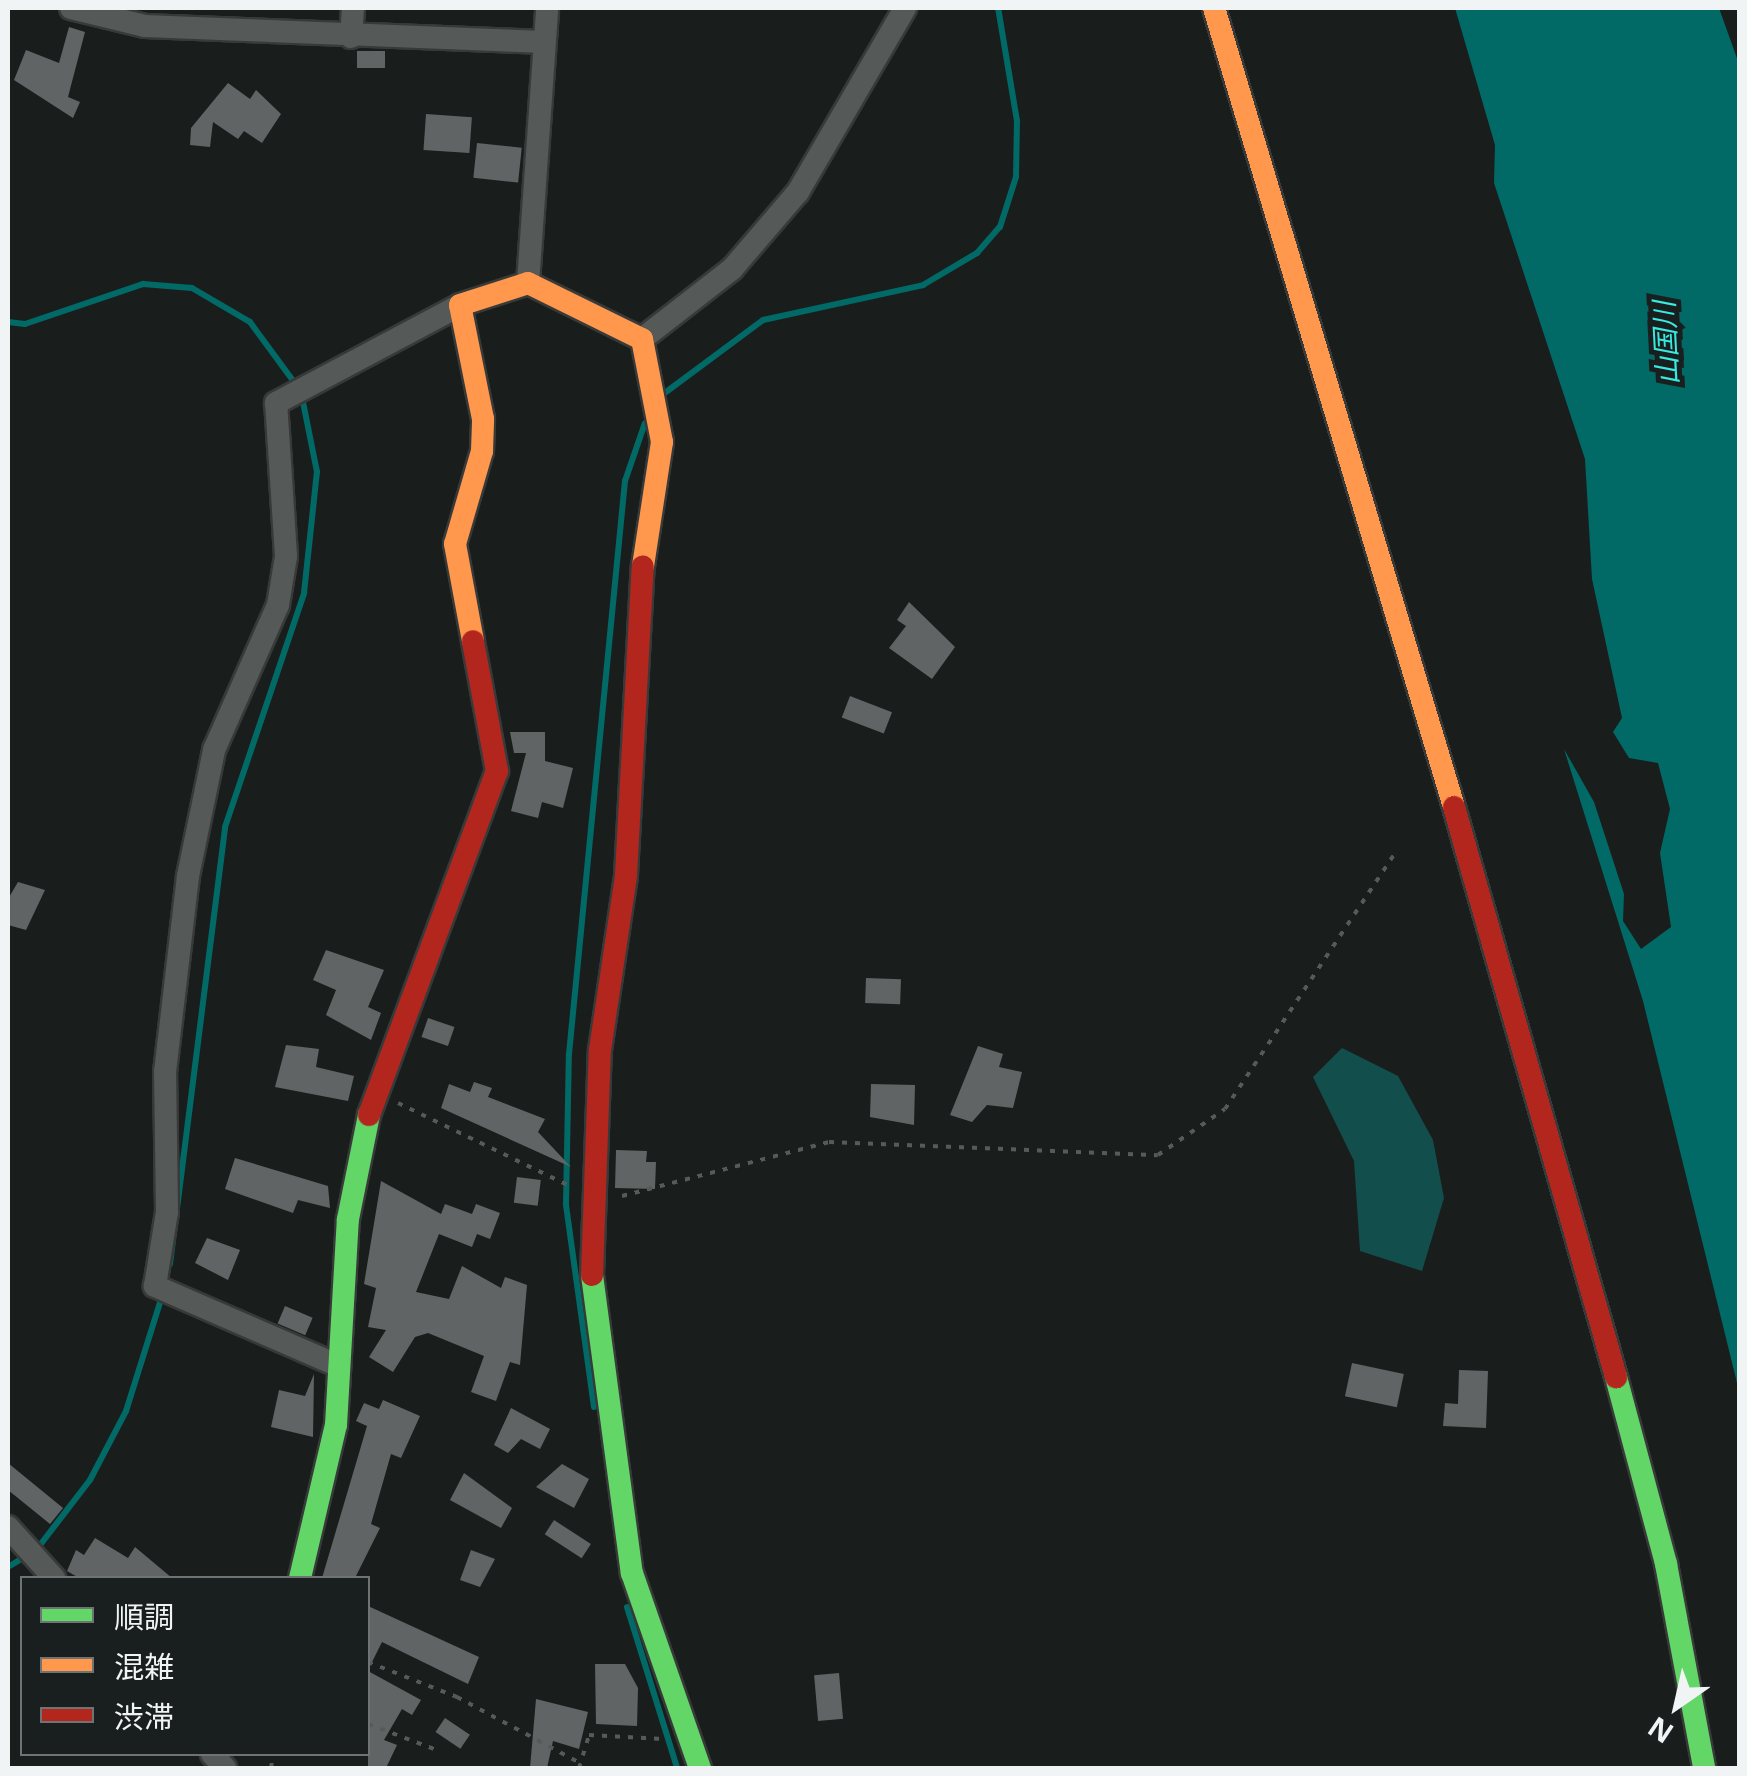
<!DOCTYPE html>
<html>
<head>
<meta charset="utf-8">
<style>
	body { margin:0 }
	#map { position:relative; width:1747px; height:1776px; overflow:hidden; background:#191e1d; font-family:"Noto Sans","Noto Sans JP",sans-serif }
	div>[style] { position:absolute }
	.forest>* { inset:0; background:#124e4b }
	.water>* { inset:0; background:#026a66 }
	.stream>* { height:6px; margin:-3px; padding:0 3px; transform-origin:3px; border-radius:3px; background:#026a66 }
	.building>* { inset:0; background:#606464; transform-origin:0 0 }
	.path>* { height:4px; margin-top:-2px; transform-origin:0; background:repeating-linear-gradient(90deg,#565a59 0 5px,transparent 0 13px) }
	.roads { filter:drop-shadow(2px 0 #383a3a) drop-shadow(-2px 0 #383a3a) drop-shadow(0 2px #383a3a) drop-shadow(0 -2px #383a3a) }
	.street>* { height:22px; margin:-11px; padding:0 11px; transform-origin:11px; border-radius:11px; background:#555958 }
	.fast>* { height:22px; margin:-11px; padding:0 11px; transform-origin:11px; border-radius:11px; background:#63d668 }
	.slow>* { height:22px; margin:-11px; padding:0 11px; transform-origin:11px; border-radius:11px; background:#ff974d }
	.jam>* { height:22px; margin:-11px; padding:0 11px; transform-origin:11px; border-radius:11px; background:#b3261e }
	span { translate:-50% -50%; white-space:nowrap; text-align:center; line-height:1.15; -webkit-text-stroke:10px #181f1e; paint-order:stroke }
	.water-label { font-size:28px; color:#37ebe1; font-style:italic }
	.frame { position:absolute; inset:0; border:10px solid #f0f4f4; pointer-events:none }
	.legend { position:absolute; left:20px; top:1576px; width:350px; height:180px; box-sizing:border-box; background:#181f1e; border:2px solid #6e7474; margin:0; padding:12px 18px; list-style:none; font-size:30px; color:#f0f4f4 }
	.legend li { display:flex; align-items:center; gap:20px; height:50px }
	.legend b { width:50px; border:2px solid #6e7474 }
	.north { position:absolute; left:1627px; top:1656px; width:100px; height:100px; -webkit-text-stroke:8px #181f1e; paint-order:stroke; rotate:214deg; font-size:28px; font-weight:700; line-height:40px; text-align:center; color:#f0f4f4 }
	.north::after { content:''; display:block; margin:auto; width:35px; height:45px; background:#f0f4f4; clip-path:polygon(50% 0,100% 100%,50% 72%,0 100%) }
</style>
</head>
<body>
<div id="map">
	<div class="forest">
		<i style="clip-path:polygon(1342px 1048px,1398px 1076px,1433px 1140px,1444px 1198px,1422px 1271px,1360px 1251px,1354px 1161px,1313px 1077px)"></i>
	</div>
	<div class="water">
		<i style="clip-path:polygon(1455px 8px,1719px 8px,1739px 64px,1739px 1391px,1643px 1001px,1564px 749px,1594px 802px,1624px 894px,1623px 921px,1641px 949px,1671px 927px,1660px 853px,1670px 809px,1658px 763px,1629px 758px,1613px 732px,1622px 718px,1592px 579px,1585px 459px,1494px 183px,1495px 145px)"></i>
	</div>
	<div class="stream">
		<i style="left:8px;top:322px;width:17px;rotate:7deg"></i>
		<i style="left:25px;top:324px;width:125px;rotate:-18.7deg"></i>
		<i style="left:143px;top:284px;width:49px;rotate:4.7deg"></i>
		<i style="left:192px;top:288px;width:67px;rotate:30.4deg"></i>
		<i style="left:250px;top:322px;width:79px;rotate:53.7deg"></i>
		<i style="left:666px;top:392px;width:121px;rotate:-36.6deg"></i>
		<i style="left:763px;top:320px;width:164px;rotate:-12.3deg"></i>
		<i style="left:923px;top:285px;width:63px;rotate:-30.7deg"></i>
		<i style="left:977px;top:253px;width:35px;rotate:-49deg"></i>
		<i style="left:1000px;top:227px;width:52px;rotate:-72.3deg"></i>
		<i style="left:1016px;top:177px;width:56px;rotate:-89deg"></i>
		<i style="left:1017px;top:121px;width:115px;rotate:-99.5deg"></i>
		<i style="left:170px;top:1264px;width:440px;rotate:-82.8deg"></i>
		<i style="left:225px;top:827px;width:247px;rotate:-71.3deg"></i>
		<i style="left:304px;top:593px;width:122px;rotate:-83.9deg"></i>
		<i style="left:317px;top:472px;width:76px;rotate:-101.3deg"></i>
		<i style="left:594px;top:1407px;width:205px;rotate:-97.9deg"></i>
		<i style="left:566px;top:1204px;width:150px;rotate:-88.9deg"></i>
		<i style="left:569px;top:1054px;width:576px;rotate:-84.42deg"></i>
		<i style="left:625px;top:481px;width:61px;rotate:-71deg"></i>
		<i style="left:37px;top:1549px;width:87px;rotate:-52.5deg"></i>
		<i style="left:90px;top:1480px;width:78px;rotate:-62.4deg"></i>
		<i style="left:126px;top:1411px;width:121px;rotate:-72.6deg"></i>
		<i style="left:8px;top:1567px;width:21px;rotate:-31deg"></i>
		<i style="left:627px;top:1607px;width:169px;rotate:72.7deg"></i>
	</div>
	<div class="building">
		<i style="clip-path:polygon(69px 27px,85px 32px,68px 97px,80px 102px,73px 118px,14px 80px,26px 50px,59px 63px)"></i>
		<i style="left:357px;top:51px;width:28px;height:17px"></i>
		<i style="clip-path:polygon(228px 83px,250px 99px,256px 90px,281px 114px,262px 143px,244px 131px,238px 139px,213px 122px,210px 147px,190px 145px,191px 128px)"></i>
		<i style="left:426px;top:114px;width:46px;height:36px;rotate:4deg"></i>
		<i style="left:477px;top:143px;width:45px;height:35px;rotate:6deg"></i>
		<i style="clip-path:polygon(909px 602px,955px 647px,932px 679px,889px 648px,906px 626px,897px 620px)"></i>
		<i style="left:850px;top:696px;width:45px;height:23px;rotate:21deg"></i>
		<i style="clip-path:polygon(510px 732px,545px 732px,545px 761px,573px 768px,563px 808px,542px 802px,538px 818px,511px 811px,526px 753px,514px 753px)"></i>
		<i style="clip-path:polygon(18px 882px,45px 890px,26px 930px,8px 925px,8px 899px)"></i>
		<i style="clip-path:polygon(326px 950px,384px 970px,368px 1007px,381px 1013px,371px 1040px,326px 1015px,336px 990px,313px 980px)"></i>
		<i style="left:866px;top:978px;width:35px;height:25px;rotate:2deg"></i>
		<i style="left:428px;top:1018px;width:28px;height:20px;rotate:19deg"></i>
		<i style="clip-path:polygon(286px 1045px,319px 1049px,316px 1067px,354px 1076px,348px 1101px,275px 1087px)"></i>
		<i style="clip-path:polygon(978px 1046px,1003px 1054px,999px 1067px,1022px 1072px,1013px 1108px,987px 1105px,972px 1122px,950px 1115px)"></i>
		<i style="clip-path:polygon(474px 1082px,492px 1088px,488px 1097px,545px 1119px,538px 1132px,571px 1167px,441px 1108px,449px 1084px,470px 1092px)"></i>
		<i style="clip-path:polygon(871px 1084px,915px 1085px,914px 1125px,870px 1117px)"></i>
		<i style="clip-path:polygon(616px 1150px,647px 1151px,646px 1162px,656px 1162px,655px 1189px,615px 1188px)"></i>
		<i style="clip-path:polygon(235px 1158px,328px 1186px,330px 1208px,298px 1200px,293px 1213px,225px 1189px)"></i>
		<i style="left:517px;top:1177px;width:24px;height:26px;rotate:7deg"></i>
		<i style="clip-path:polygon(381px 1181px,441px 1214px,445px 1204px,472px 1214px,476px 1204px,500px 1213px,490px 1239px,477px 1234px,472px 1247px,439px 1234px,416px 1292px,449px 1299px,462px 1266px,501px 1288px,505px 1277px,527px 1285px,520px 1365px,510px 1362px,496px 1401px,471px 1392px,484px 1356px,428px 1333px,415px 1337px,393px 1372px,369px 1357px,386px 1330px,368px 1327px,376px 1288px,364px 1284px)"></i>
		<i style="clip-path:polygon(207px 1238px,240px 1250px,228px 1280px,195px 1263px)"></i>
		<i style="left:285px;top:1306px;width:30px;height:19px;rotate:23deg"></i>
		<i style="left:1352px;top:1363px;width:53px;height:34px;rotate:12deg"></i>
		<i style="clip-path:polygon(1459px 1370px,1488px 1371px,1486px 1428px,1443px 1426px,1445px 1403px,1458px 1404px)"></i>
		<i style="clip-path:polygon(314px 1374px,313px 1437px,271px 1427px,279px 1390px,305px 1396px)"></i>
		<i style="clip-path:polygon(383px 1400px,420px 1416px,401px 1458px,391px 1454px,371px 1524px,380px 1528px,355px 1578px,322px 1578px,367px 1426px,356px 1421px,364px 1403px,379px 1409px)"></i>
		<i style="clip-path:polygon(511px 1408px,550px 1429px,540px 1449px,521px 1439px,508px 1453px,494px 1445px)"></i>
		<i style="clip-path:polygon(8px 1463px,63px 1508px,50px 1524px,8px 1490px)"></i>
		<i style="clip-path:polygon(562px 1464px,589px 1479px,574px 1508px,536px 1487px)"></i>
		<i style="clip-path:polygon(464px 1473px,512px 1508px,501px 1528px,450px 1500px)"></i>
		<i style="left:554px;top:1520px;width:44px;height:17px;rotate:33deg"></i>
		<i style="clip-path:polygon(95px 1538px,128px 1558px,135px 1547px,172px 1578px,79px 1578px,67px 1571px,76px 1550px,84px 1555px)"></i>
		<i style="clip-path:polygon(471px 1550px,495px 1559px,480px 1587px,460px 1580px)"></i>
		<i style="clip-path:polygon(368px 1606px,479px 1657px,468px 1684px,382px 1642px,368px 1670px)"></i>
		<i style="clip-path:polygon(595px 1664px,625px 1664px,638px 1688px,637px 1726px,596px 1724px)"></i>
		<i style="clip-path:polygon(368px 1671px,421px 1700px,412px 1715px,402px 1709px,384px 1740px,397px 1745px,386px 1768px,368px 1768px)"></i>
		<i style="left:839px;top:1673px;width:46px;height:25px;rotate:85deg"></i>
		<i style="clip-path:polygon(536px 1699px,588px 1712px,579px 1749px,553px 1741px,547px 1768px,530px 1768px)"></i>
		<i style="left:445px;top:1718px;width:30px;height:17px;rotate:34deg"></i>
	</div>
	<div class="path">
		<i style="left:398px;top:1103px;width:191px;rotate:25.8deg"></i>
		<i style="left:622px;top:1196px;width:214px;rotate:-14.6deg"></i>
		<i style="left:829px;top:1142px;width:329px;rotate:2.3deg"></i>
		<i style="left:1158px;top:1155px;width:81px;rotate:-34.5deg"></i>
		<i style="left:1225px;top:1109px;width:309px;rotate:-56.4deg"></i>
		<i style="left:368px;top:1662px;width:96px;rotate:21.5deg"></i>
		<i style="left:457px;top:1697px;width:140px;rotate:28.2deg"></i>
		<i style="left:368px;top:1724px;width:71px;rotate:20.7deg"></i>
		<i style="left:271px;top:1768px;width:14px;rotate:-82deg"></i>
		<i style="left:579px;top:1768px;width:34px;rotate:-73deg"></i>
		<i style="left:589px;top:1735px;width:74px;rotate:3.1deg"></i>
	</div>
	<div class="roads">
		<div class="street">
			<i style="left:71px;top:8px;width:76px;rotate:13.7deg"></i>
			<i style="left:145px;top:26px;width:399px;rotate:2.3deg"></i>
			<i style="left:351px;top:37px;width:29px;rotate:-86deg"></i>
			<i style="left:528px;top:283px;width:276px;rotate:-86deg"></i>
			<i style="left:642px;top:339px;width:114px;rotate:-37.9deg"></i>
			<i style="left:732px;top:269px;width:101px;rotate:-49.4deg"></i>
			<i style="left:798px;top:192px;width:213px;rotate:-59.8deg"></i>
			<i style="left:339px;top:1366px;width:201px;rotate:-156.5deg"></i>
			<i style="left:155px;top:1286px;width:75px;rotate:-80.8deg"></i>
			<i style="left:167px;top:1212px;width:140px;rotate:-90.8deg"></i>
			<i style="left:165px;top:1072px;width:197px;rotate:-83.3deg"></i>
			<i style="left:188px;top:876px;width:129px;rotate:-78.3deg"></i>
			<i style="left:214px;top:750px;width:158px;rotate:-66.2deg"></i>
			<i style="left:278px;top:605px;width:50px;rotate:-80.7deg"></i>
			<i style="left:286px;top:556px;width:153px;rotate:-93.7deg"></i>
			<i style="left:276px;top:403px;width:208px;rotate:-28deg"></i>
			<i style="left:8px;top:1527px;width:69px;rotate:48deg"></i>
			<i style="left:212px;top:1754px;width:19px;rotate:47deg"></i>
		</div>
		<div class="fast">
			<i style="left:592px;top:1275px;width:301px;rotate:82.4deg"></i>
			<i style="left:632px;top:1573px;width:207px;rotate:70.8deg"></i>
			<i style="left:1616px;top:1377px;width:194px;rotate:75deg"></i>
			<i style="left:1666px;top:1564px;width:208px;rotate:79.4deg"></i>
			<i style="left:300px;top:1578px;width:157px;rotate:-76.8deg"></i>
			<i style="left:336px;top:1425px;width:206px;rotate:-86.7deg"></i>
			<i style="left:348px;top:1219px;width:106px;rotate:-78.6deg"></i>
		</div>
		<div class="slow">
			<i style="left:1214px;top:8px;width:834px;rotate:73.28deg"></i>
			<i style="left:473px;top:641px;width:99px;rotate:-100.5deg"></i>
			<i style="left:455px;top:544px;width:97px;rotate:-73.8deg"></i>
			<i style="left:482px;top:451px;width:32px;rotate:-88deg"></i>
			<i style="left:483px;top:419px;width:116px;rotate:-101.4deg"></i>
			<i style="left:460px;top:305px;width:71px;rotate:-17.9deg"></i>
			<i style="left:528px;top:283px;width:127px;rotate:26.2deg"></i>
			<i style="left:642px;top:339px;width:105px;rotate:79deg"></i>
			<i style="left:662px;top:442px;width:125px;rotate:98.7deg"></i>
		</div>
		<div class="jam">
			<i style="left:1454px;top:807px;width:593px;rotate:74.13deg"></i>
			<i style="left:369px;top:1115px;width:367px;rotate:-69.6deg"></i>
			<i style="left:497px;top:771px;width:132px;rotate:-100.5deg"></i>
			<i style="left:592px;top:1275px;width:225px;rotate:-88deg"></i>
			<i style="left:600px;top:1050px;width:177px;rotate:-81.5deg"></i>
			<i style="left:626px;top:875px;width:309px;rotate:-86.9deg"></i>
		</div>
	</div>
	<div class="water-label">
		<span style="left:1665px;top:343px;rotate:-93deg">山国川</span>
	</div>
	<div class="frame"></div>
	<ul class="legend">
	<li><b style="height:12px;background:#63d668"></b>順調</li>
	<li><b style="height:12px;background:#ff974d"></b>混雑</li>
	<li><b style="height:12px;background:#b3261e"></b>渋滞</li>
	</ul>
	<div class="north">N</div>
</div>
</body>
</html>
